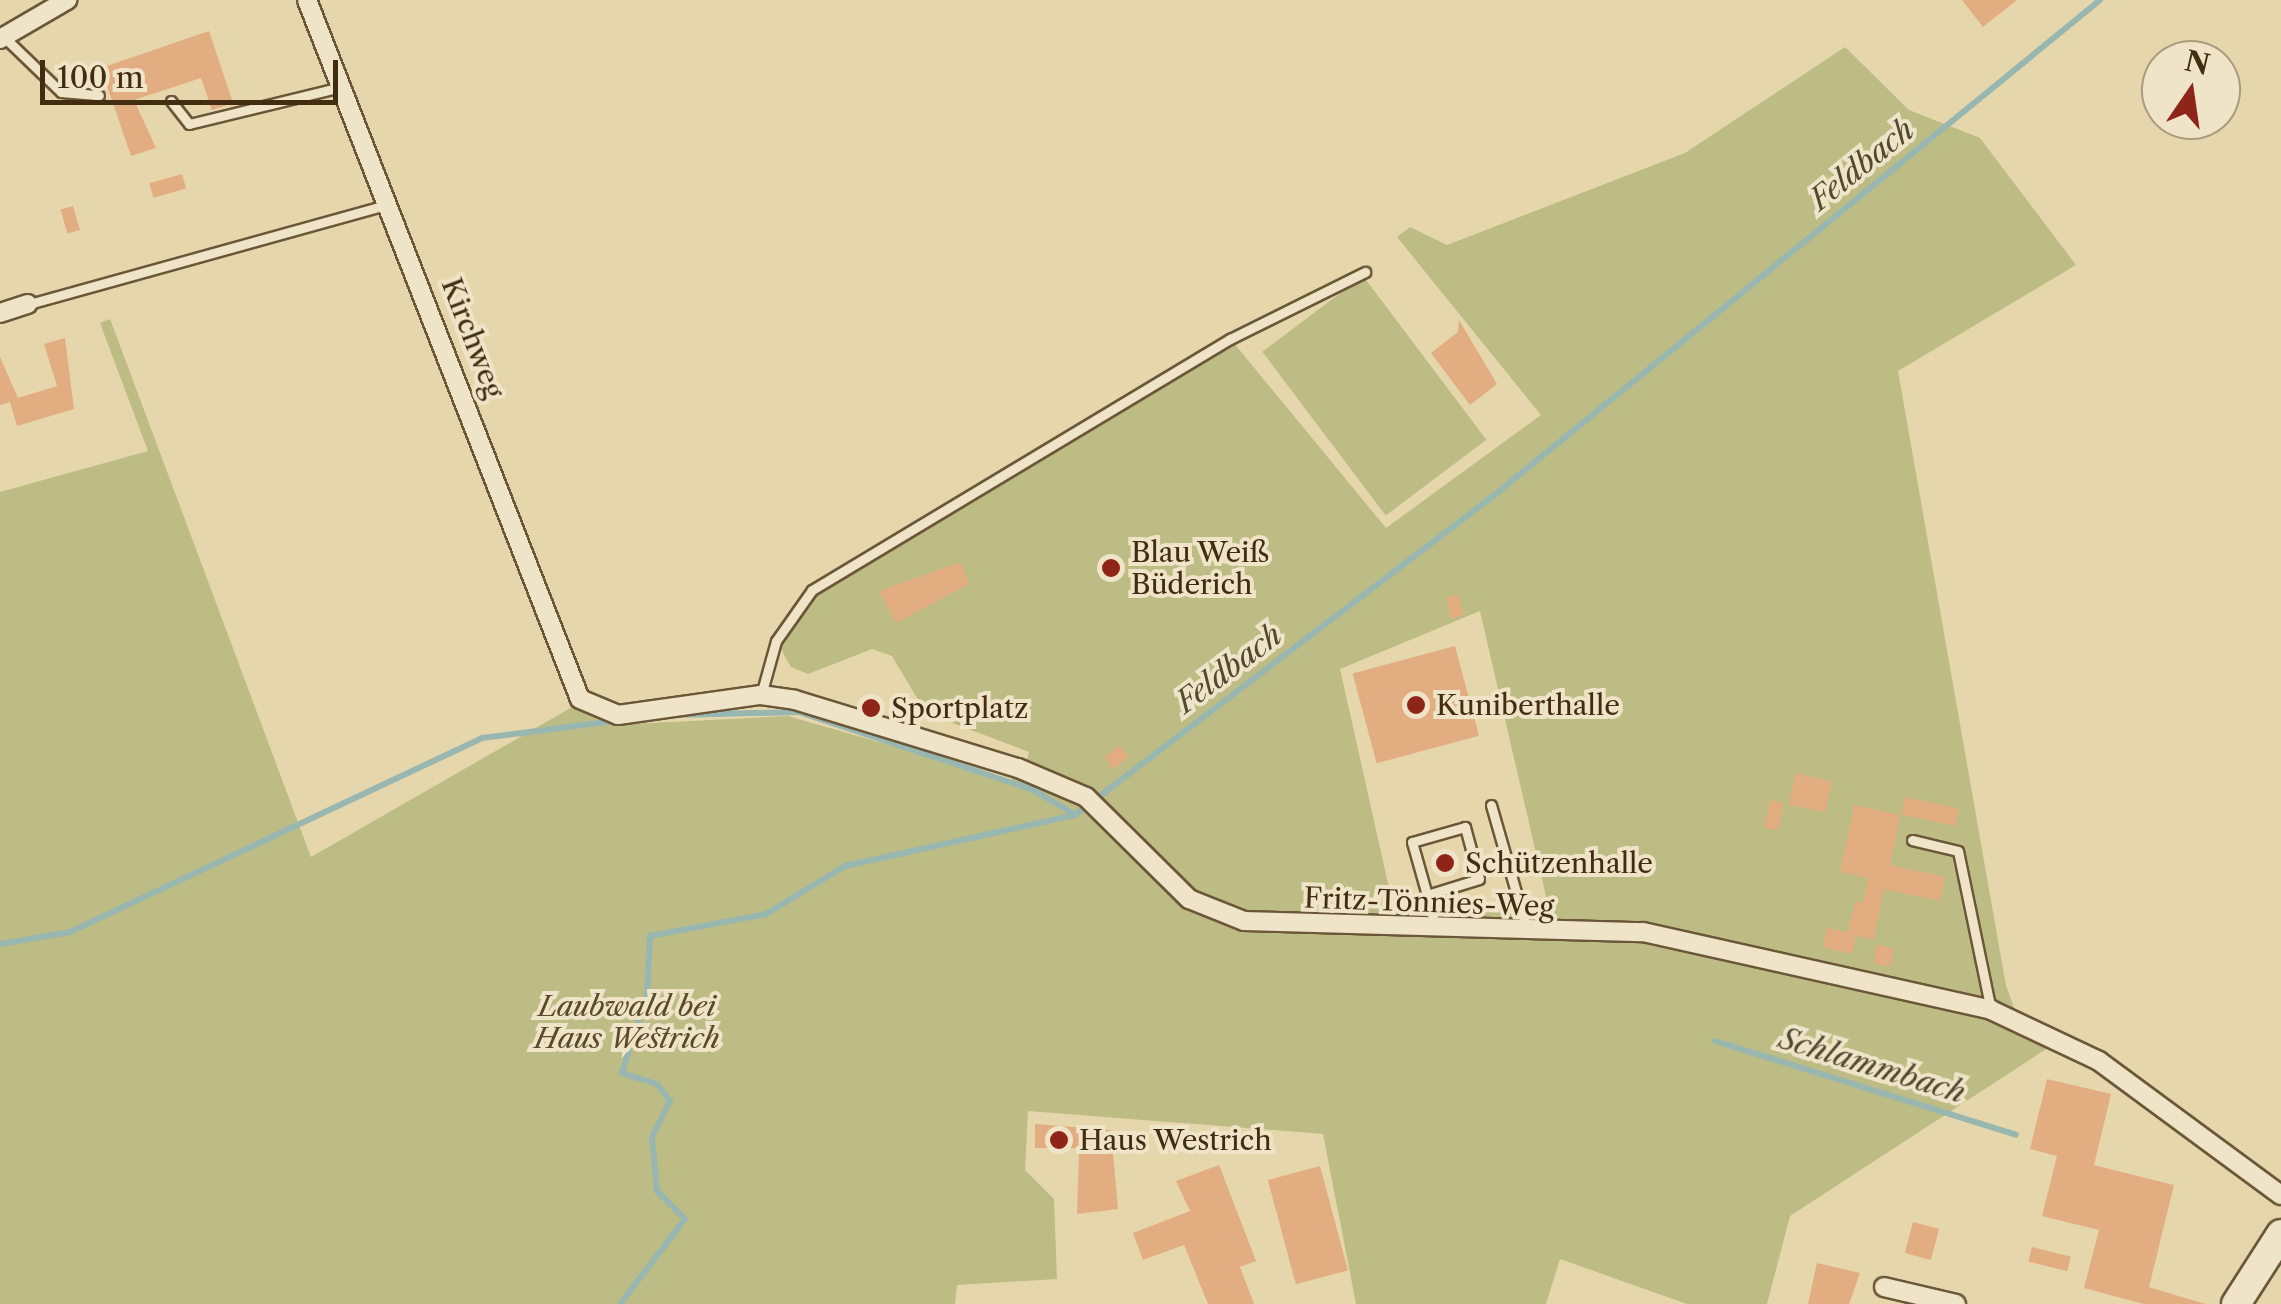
<!DOCTYPE html>
<html>
<head>
<meta charset="utf-8">
<style>
	body { margin:0 }
	#map { position:relative; width:2281px; height:1304px; overflow:hidden; background:#e6d6ab; font-family:"Libre Caslon Text",serif }
	div>[style] { position:absolute }
	.green>* { inset:0; background:#bcbc84; transform-origin:0 0 }
	.stream>* { height:6px; margin:-3px; padding:0 3px; transform-origin:3px; border-radius:3px; background:#98b7b1 }
	.building>* { inset:0; background:#e2ad81; transform-origin:0 0 }
	.roads { filter:drop-shadow(2px 0 #6b5738) drop-shadow(-2px 0 #6b5738) drop-shadow(0 2px #6b5738) drop-shadow(0 -2px #6b5738) }
	.lane>* { height:9px; margin:-4.5px; padding:0 4.5px; transform-origin:4.5px; border-radius:4.5px; background:#efe4c8 }
	.street>* { height:18px; margin:-9px; padding:0 9px; transform-origin:9px; border-radius:9px; background:#efe4c8 }
	.secondary>* { height:28px; margin:-14px; padding:0 14px; transform-origin:14px; border-radius:14px; background:#efe4c8 }
	.dots>* { width:28px; height:28px; translate:-50% -50%; box-sizing:border-box; border:5px solid #efe4c8; border-radius:50% }
	span { translate:-50% -50%; white-space:nowrap; text-align:center; line-height:1.15; -webkit-text-stroke:8px #efe4c8; paint-order:stroke }
	.street-label { font-size:28px; color:#422d11 }
	.poi-label { font-size:28px; color:#422d11 }
	.left { translate:0 -50%; text-align:left }
	.park-label { font-size:28px; color:#5a4a28; font-style:italic }
	.water-label { font-size:30px; color:#534931; font-style:italic }
	.north { position:absolute; left:2141px; top:40px; width:100px; height:100px; box-sizing:border-box; background:#efe4c8; border:2px solid #aa9b7f; border-radius:50%; rotate:13deg; font-size:28px; font-weight:700; line-height:40px; text-align:center; color:#422d11 }
	.north::after { content:''; display:block; margin:auto; width:35px; height:45px; background:#8f2418; clip-path:polygon(50% 0,100% 100%,50% 72%,0 100%) }
	.scale { position:absolute; left:40px; top:60px; width:298px; height:45px; box-sizing:border-box; border:5px solid #422d11; border-top:0; padding-left:12px; font-size:30px; line-height:35px; white-space:nowrap; color:#422d11; -webkit-text-stroke:8px #efe4c8; paint-order:stroke }
</style>
</head>
<body>
<div id="map">
	<div class="green">
		<i style="clip-path:polygon(evenodd,1845px 47px,1909px 110px,1980px 138px,2076px 265px,1898px 371px,2006px 986px,2023px 1031px,2054px 1044px,1790px 1216px,1767px 1304px,1687px 1304px,1560px 1259px,1546px 1304px,1356px 1304px,1323px 1134px,1028px 1111px,1025px 1170px,1054px 1199px,1057px 1279px,957px 1285px,955px 1304px,0 1304px,0 492px,148px 451px,100px 323px,110px 319px,311px 857px,574px 706px,632px 724px,788px 716px,1011px 780px,1023px 775px,1029px 752px,926px 713px,892px 656px,872px 649px,808px 674px,791px 667px,777px 642px,814px 593px,1233px 342px,1386px 528px,1541px 415px,1397px 237px,1410px 227px,1447px 245px,1685px 153px,1845px 47px,1480px 611px,1548px 905px,1394px 910px,1340px 669px,1480px 611px)"></i>
		<i style="left:1363px;top:276px;width:205px;height:126px;rotate:53deg"></i>
	</div>
	<div class="stream">
		<i style="left:676px;top:715px;width:123px;rotate:-1.4deg"></i>
		<i style="left:799px;top:712px;width:247px;rotate:18.4deg"></i>
		<i style="left:1033px;top:790px;width:48px;rotate:30.3deg"></i>
		<i style="left:0;top:944px;width:71px;rotate:-9.7deg"></i>
		<i style="left:70px;top:932px;width:455px;rotate:-25.2deg"></i>
		<i style="left:482px;top:738px;width:133px;rotate:-7.3deg"></i>
		<i style="left:1715px;top:1041px;width:315px;rotate:17.3deg"></i>
		<i style="left:620px;top:1304px;width:107px;rotate:-52.6deg"></i>
		<i style="left:685px;top:1219px;width:40px;rotate:-135deg"></i>
		<i style="left:657px;top:1191px;width:54px;rotate:-95.3deg"></i>
		<i style="left:652px;top:1137px;width:40px;rotate:-63.4deg"></i>
		<i style="left:670px;top:1101px;width:21px;rotate:-127deg"></i>
		<i style="left:657px;top:1084px;width:37px;rotate:-163deg"></i>
		<i style="left:622px;top:1073px;width:83px;rotate:-72.4deg"></i>
		<i style="left:647px;top:994px;width:58px;rotate:-87deg"></i>
		<i style="left:650px;top:936px;width:118px;rotate:-10.7deg"></i>
		<i style="left:766px;top:914px;width:92px;rotate:-31.3deg"></i>
		<i style="left:845px;top:866px;width:236px;rotate:-12.5deg"></i>
		<i style="left:1075px;top:815px;width:524px;rotate:-37.33deg"></i>
		<i style="left:1492px;top:497px;width:785px;rotate:-39.26deg"></i>
	</div>
	<div class="building">
		<i style="clip-path:polygon(1962px 0,2017px 0,1983px 27px)"></i>
		<i style="clip-path:polygon(209px 31px,233px 103px,212px 110px,201px 78px,134px 100px,156px 148px,131px 156px,101px 68px)"></i>
		<i style="left:182px;top:174px;width:15px;height:34px;rotate:74deg"></i>
		<i style="left:73px;top:206px;width:25px;height:13px;rotate:74deg"></i>
		<i style="clip-path:polygon(1459px 320px,1497px 384px,1470px 405px,1431px 353px,1458px 332px)"></i>
		<i style="clip-path:polygon(65px 338px,74px 409px,17px 426px,10px 402px,0 405px,0 357px,18px 398px,57px 386px,44px 344px)"></i>
		<i style="clip-path:polygon(961px 562px,969px 584px,896px 623px,879px 591px)"></i>
		<i style="left:1458px;top:594px;width:22px;height:13px;rotate:74deg"></i>
		<i style="left:1455px;top:646px;width:93px;height:106px;rotate:75deg"></i>
		<i style="left:1120px;top:745px;width:15px;height:20px;rotate:53deg"></i>
		<i style="left:1796px;top:773px;width:37px;height:32px;rotate:13deg"></i>
		<i style="left:1905px;top:797px;width:55px;height:18px;rotate:12deg"></i>
		<i style="left:1770px;top:800px;width:14px;height:28px;rotate:12deg"></i>
		<i style="clip-path:polygon(1854px 805px,1900px 815px,1890px 865px,1945px 877px,1940px 901px,1884px 889px,1874px 940px,1856px 936px,1852px 954px,1823px 947px,1827px 928px,1848px 932px,1855px 901px,1863px 903px,1868px 878px,1840px 872px)"></i>
		<i style="left:1877px;top:945px;width:17px;height:19px;rotate:10deg"></i>
		<i style="clip-path:polygon(2047px 1079px,2111px 1094px,2094px 1165px,2174px 1185px,2149px 1287px,2205px 1304px,2144px 1304px,2084px 1288px,2099px 1230px,2042px 1216px,2057px 1156px,2030px 1149px)"></i>
		<i style="clip-path:polygon(1035px 1124px,1111px 1130px,1118px 1209px,1077px 1214px,1079px 1151px,1103px 1152px,1104px 1137px,1083px 1132px,1083px 1148px,1035px 1148px)"></i>
		<i style="clip-path:polygon(1219px 1165px,1256px 1261px,1240px 1267px,1254px 1304px,1208px 1304px,1184px 1245px,1143px 1260px,1133px 1233px,1190px 1211px,1176px 1181px)"></i>
		<i style="left:1320px;top:1166px;width:108px;height:54px;rotate:75deg"></i>
		<i style="left:1913px;top:1222px;width:27px;height:32px;rotate:15deg"></i>
		<i style="left:2032px;top:1247px;width:40px;height:15px;rotate:14deg"></i>
		<i style="clip-path:polygon(1817px 1263px,1860px 1273px,1849px 1304px,1808px 1304px)"></i>
	</div>
	<div class="roads">
		<div class="lane">
			<i style="left:4px;top:37px;width:79px;rotate:44deg"></i>
			<i style="left:61px;top:92px;width:38px;rotate:5deg"></i>
			<i style="left:171px;top:101px;width:29px;rotate:52deg"></i>
			<i style="left:189px;top:124px;width:156px;rotate:-13.7deg"></i>
			<i style="left:29px;top:304px;width:375px;rotate:-15.5deg"></i>
			<i style="left:761px;top:695px;width:56px;rotate:-74.5deg"></i>
			<i style="left:776px;top:641px;width:62px;rotate:-54.8deg"></i>
			<i style="left:812px;top:590px;width:488px;rotate:-31deg"></i>
			<i style="left:1230px;top:339px;width:151px;rotate:-26.4deg"></i>
			<i style="left:1491px;top:805px;width:127px;rotate:74deg"></i>
			<i style="left:1912px;top:840px;width:47px;rotate:13.4deg"></i>
			<i style="left:1958px;top:851px;width:162px;rotate:78.3deg"></i>
			<i style="left:1427px;top:895px;width:54px;rotate:-17.1deg"></i>
			<i style="left:1479px;top:879px;width:54px;rotate:-105.1deg"></i>
			<i style="left:1465px;top:827px;width:55px;rotate:164.2deg"></i>
			<i style="left:1412px;top:842px;width:55px;rotate:74.2deg"></i>
			<i style="left:1427px;top:895px;width:31px;rotate:75deg"></i>
		</div>
		<div class="street">
			<i style="left:307px;top:0;width:750px;rotate:68.67deg"></i>
			<i style="left:580px;top:699px;width:41px;rotate:22.8deg"></i>
			<i style="left:618px;top:715px;width:144px;rotate:-8deg"></i>
			<i style="left:761px;top:695px;width:34px;rotate:8deg"></i>
			<i style="left:795px;top:700px;width:233px;rotate:17deg"></i>
			<i style="left:1018px;top:768px;width:74px;rotate:23.1deg"></i>
			<i style="left:1086px;top:797px;width:145px;rotate:44.7deg"></i>
			<i style="left:1189px;top:899px;width:59px;rotate:21.8deg"></i>
			<i style="left:1244px;top:921px;width:399px;rotate:1.6deg"></i>
			<i style="left:1643px;top:932px;width:357px;rotate:12.6deg"></i>
			<i style="left:1991px;top:1010px;width:119px;rotate:25.3deg"></i>
			<i style="left:2099px;top:1061px;width:226px;rotate:36.4deg"></i>
			<i style="left:0;top:39px;width:78px;rotate:-30.2deg"></i>
			<i style="left:0;top:313px;width:29px;rotate:-18deg"></i>
			<i style="left:1884px;top:1287px;width:74px;rotate:13.3deg"></i>
		</div>
		<div class="secondary">
			<i style="left:2236px;top:1304px;width:83px;rotate:-57.3deg"></i>
		</div>
	</div>
	<div class="dots">
		<i style="left:1111px;top:568px;background:#8f2418"></i>
		<i style="left:1416px;top:705px;background:#8f2418"></i>
		<i style="left:871px;top:708px;background:#8f2418"></i>
		<i style="left:1445px;top:863px;background:#8f2418"></i>
		<i style="left:1059px;top:1140px;background:#8f2418"></i>
	</div>
	<div class="street-label">
		<span style="left:473px;top:338px;rotate:69deg">Kirchweg</span>
		<span style="left:1429px;top:902px;rotate:2deg">Fritz-Tönnies-Weg</span>
	</div>
	<div class="poi-label">
		<span class="left" style="left:1131px;top:568px">Blau Weiß<br>Büderich</span>
		<span class="left" style="left:1436px;top:705px">Kuniberthalle</span>
		<span class="left" style="left:891px;top:708px">Sportplatz</span>
		<span class="left" style="left:1465px;top:863px">Schützenhalle</span>
		<span class="left" style="left:1079px;top:1140px">Haus Westrich</span>
	</div>
	<div class="park-label">
		<span style="left:627px;top:1022px">Laubwald bei<br>Haus Westrich</span>
	</div>
	<div class="water-label">
		<span style="left:1862px;top:165px;rotate:-39deg">Feldbach</span>
		<span style="left:1229px;top:669px;rotate:-37deg">Feldbach</span>
		<span style="left:1872px;top:1066px;rotate:17deg">Schlammbach</span>
	</div>
	<div class="north">N</div>
	<div class="scale">100 m</div>
</div>
</body>
</html>
